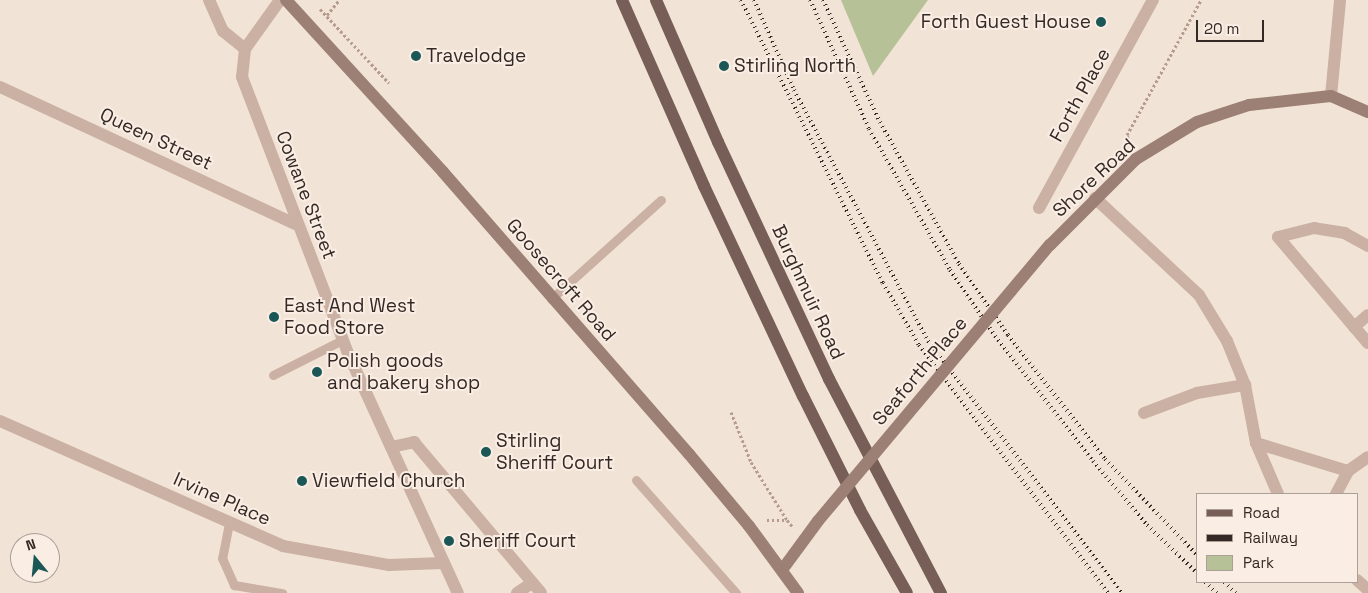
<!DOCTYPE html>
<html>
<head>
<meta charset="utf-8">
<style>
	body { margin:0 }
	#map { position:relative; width:1368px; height:593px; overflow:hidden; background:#f2e3d7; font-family:"Space Grotesk",sans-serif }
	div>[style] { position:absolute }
	.green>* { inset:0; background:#b7c197 }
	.path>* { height:3px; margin-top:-1.5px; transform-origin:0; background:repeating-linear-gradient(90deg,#b69b8e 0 2.5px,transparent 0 5px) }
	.lane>* { height:9px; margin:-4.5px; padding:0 4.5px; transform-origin:4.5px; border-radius:4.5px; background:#cab1a3 }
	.street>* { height:12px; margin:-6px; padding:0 6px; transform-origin:6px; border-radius:6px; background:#cab1a3 }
	.secondary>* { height:12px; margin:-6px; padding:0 6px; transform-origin:6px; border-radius:6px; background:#9d8075 }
	.primary>* { height:12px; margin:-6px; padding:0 6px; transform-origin:6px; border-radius:6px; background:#775e56 }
	.rail>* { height:4px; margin-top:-2px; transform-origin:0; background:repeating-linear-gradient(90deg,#352925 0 1px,transparent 0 5px) }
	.secondary-bridge>* { height:12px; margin:-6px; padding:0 6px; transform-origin:6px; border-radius:6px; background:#9d8075 }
	.dots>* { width:14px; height:14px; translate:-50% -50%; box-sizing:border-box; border:2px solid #f9ede4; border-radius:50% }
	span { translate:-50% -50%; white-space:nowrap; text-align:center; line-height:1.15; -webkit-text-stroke:4px #f9ede4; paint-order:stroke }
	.poi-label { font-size:19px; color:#352925 }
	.right { translate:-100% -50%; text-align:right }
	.left { translate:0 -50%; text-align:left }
	.street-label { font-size:19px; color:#352925 }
	.legend { position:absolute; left:1196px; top:493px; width:162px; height:90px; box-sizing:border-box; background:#f9ede4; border:1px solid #ab9f98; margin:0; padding:6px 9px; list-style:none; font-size:15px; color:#352925 }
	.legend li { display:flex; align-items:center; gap:10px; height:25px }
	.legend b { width:25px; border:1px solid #ab9f98 }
	.north { position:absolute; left:10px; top:533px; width:50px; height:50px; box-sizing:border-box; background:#f9ede4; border:1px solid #ab9f98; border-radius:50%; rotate:343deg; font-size:14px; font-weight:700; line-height:20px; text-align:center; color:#352925 }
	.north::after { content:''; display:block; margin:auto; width:18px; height:22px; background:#1a5756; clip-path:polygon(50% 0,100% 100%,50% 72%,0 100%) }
	.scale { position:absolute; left:1196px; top:20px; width:68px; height:22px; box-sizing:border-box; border:2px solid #352925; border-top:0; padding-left:6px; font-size:15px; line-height:18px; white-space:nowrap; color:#352925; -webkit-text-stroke:4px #f9ede4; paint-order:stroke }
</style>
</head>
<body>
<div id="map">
	<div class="green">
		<i style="clip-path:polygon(841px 0,928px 0,873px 76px)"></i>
	</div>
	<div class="path">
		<i style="left:320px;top:9px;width:101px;rotate:47deg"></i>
		<i style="left:327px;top:15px;width:19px;rotate:-51deg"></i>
		<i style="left:1130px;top:143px;width:9px;rotate:-111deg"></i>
		<i style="left:1127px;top:135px;width:154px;rotate:-61.3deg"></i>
		<i style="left:731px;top:412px;width:54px;rotate:68.2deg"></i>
		<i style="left:751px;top:462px;width:68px;rotate:58.2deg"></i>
		<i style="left:767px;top:520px;width:20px"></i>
		<i style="left:787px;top:520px;width:8px;rotate:50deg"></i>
	</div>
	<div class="lane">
		<i style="left:551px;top:299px;width:148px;rotate:-42deg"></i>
		<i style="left:273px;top:375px;width:77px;rotate:-26.9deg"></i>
		<i style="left:636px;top:480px;width:151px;rotate:48.5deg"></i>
		<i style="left:229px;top:523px;width:36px;rotate:101deg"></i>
		<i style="left:222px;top:558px;width:30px;rotate:66deg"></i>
		<i style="left:234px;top:585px;width:49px;rotate:9.5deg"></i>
	</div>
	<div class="street">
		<i style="left:209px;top:0;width:34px;rotate:66deg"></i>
		<i style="left:223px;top:31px;width:28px;rotate:39deg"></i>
		<i style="left:280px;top:0;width:60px;rotate:125.5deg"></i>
		<i style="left:245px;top:49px;width:28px;rotate:96deg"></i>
		<i style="left:242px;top:77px;width:293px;rotate:69deg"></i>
		<i style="left:347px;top:351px;width:266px;rotate:65.4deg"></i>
		<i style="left:0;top:87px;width:325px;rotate:24.9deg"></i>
		<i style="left:1331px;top:96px;width:96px;rotate:-84.6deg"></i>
		<i style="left:1095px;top:198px;width:142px;rotate:43deg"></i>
		<i style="left:1199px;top:295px;width:54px;rotate:58.7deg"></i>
		<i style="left:1227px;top:341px;width:48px;rotate:67.8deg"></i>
		<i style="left:1245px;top:385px;width:59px;rotate:79.3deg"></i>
		<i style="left:1256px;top:443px;width:56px;rotate:66.7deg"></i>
		<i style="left:1039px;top:208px;width:237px;rotate:-61.3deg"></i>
		<i style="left:1368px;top:246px;width:26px;rotate:-151deg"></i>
		<i style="left:1345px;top:233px;width:31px;rotate:-171deg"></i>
		<i style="left:1314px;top:228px;width:37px;rotate:166deg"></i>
		<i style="left:1278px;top:237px;width:139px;rotate:49.7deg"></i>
		<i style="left:1354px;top:327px;width:18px;rotate:-41deg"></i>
		<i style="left:1144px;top:413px;width:57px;rotate:-20.7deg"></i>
		<i style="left:1197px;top:393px;width:49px;rotate:-9.5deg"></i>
		<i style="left:0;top:421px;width:309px;rotate:23.8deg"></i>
		<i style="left:283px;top:546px;width:108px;rotate:10.2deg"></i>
		<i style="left:389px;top:565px;width:53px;rotate:-2.2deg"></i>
		<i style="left:1256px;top:443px;width:96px;rotate:16.9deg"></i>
		<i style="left:1348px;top:471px;width:24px;rotate:-35deg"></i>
		<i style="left:391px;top:447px;width:24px;rotate:-12deg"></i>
		<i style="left:414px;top:442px;width:197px;rotate:49.9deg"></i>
		<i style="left:1336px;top:494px;width:26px;rotate:-62deg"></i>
		<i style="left:1357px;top:580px;width:15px;rotate:42deg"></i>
		<i style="left:517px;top:593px;width:18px;rotate:-34deg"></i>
	</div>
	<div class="secondary">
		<i style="left:286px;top:0;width:233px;rotate:47.6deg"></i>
		<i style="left:443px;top:172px;width:374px;rotate:48.9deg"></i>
		<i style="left:689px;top:454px;width:94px;rotate:50.2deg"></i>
		<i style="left:749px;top:526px;width:83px;rotate:53.8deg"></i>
		<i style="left:1050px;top:245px;width:122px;rotate:-45deg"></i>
		<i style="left:1136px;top:159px;width:71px;rotate:-31.2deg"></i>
		<i style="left:1197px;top:122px;width:55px;rotate:-18.1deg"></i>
		<i style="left:1249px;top:105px;width:82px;rotate:-6.3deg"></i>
		<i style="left:1331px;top:96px;width:40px;rotate:23.4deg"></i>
		<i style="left:782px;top:570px;width:61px;rotate:-53.7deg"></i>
	</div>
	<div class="primary">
		<i style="left:622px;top:0;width:203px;rotate:66.2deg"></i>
		<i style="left:704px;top:186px;width:232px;rotate:64.8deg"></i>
		<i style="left:803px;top:396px;width:127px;rotate:63.4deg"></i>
		<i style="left:860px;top:510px;width:95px;rotate:60.5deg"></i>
		<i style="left:656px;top:0;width:155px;rotate:66.4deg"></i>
		<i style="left:718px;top:142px;width:262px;rotate:64.9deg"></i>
		<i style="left:829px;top:379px;width:242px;rotate:62.4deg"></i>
	</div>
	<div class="rail">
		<i style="left:741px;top:0;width:317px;rotate:63.4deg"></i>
		<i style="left:883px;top:283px;width:72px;rotate:59.9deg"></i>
		<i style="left:919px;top:345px;width:312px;rotate:52.7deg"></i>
		<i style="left:754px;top:0;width:98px;rotate:66deg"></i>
		<i style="left:794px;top:90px;width:285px;rotate:61.9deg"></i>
		<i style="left:928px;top:341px;width:318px;rotate:52.4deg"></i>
		<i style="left:810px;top:0;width:142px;rotate:65.4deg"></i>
		<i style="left:869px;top:129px;width:163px;rotate:60.1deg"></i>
		<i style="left:950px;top:270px;width:80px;rotate:55.7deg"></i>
		<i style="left:995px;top:336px;width:159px;rotate:51.9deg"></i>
		<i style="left:1093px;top:461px;width:84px;rotate:49.8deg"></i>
		<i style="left:1147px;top:525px;width:69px;rotate:43.8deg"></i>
		<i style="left:823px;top:0;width:135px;rotate:65deg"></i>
		<i style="left:880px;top:122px;width:162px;rotate:60.9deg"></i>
		<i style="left:959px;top:264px;width:86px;rotate:55.4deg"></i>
		<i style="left:1008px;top:335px;width:157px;rotate:52deg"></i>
		<i style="left:1105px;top:459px;width:133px;rotate:46.2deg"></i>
		<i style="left:1205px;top:582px;width:16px;rotate:43deg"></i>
		<i style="left:1224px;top:582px;width:16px;rotate:43deg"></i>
	</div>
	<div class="secondary-bridge">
		<i style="left:818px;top:521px;width:361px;rotate:-50deg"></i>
	</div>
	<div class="dots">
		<i style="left:1101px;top:22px;background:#1a5756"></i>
		<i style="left:416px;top:56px;background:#1a5756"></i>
		<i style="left:724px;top:66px;background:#1a5756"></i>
		<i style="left:274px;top:317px;background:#1a5756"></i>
		<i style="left:317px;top:372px;background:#1a5756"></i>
		<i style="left:486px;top:452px;background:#1a5756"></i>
		<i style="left:302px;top:481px;background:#1a5756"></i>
		<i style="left:449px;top:541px;background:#1a5756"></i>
	</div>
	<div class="poi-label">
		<span class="right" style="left:1091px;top:22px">Forth Guest House</span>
		<span class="left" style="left:426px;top:56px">Travelodge</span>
		<span class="left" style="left:734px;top:66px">Stirling North</span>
		<span class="left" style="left:284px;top:317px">East And West<br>Food Store</span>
		<span class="left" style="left:327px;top:372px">Polish goods<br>and bakery shop</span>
		<span class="left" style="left:496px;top:452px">Stirling<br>Sheriff Court</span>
		<span class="left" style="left:312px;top:481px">Viewfield Church</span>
		<span class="left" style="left:459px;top:541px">Sheriff Court</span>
	</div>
	<div class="street-label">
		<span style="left:1080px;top:95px;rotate:-61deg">Forth Place</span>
		<span style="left:156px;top:139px;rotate:25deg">Queen Street</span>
		<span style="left:1094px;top:178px;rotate:-43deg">Shore Road</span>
		<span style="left:306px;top:195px;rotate:69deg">Cowane Street</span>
		<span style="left:561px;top:280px;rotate:49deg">Goosecroft Road</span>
		<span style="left:808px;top:292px;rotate:65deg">Burghmuir Road</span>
		<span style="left:920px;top:371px;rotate:-50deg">Seaforth Place</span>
		<span style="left:222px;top:499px;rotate:24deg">Irvine Place</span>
	</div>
	<ul class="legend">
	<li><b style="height:6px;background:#775e56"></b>Road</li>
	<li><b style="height:6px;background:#352925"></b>Railway</li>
	<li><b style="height:14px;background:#b7c197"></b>Park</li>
	</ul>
	<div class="north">N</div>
	<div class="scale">20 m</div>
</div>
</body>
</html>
